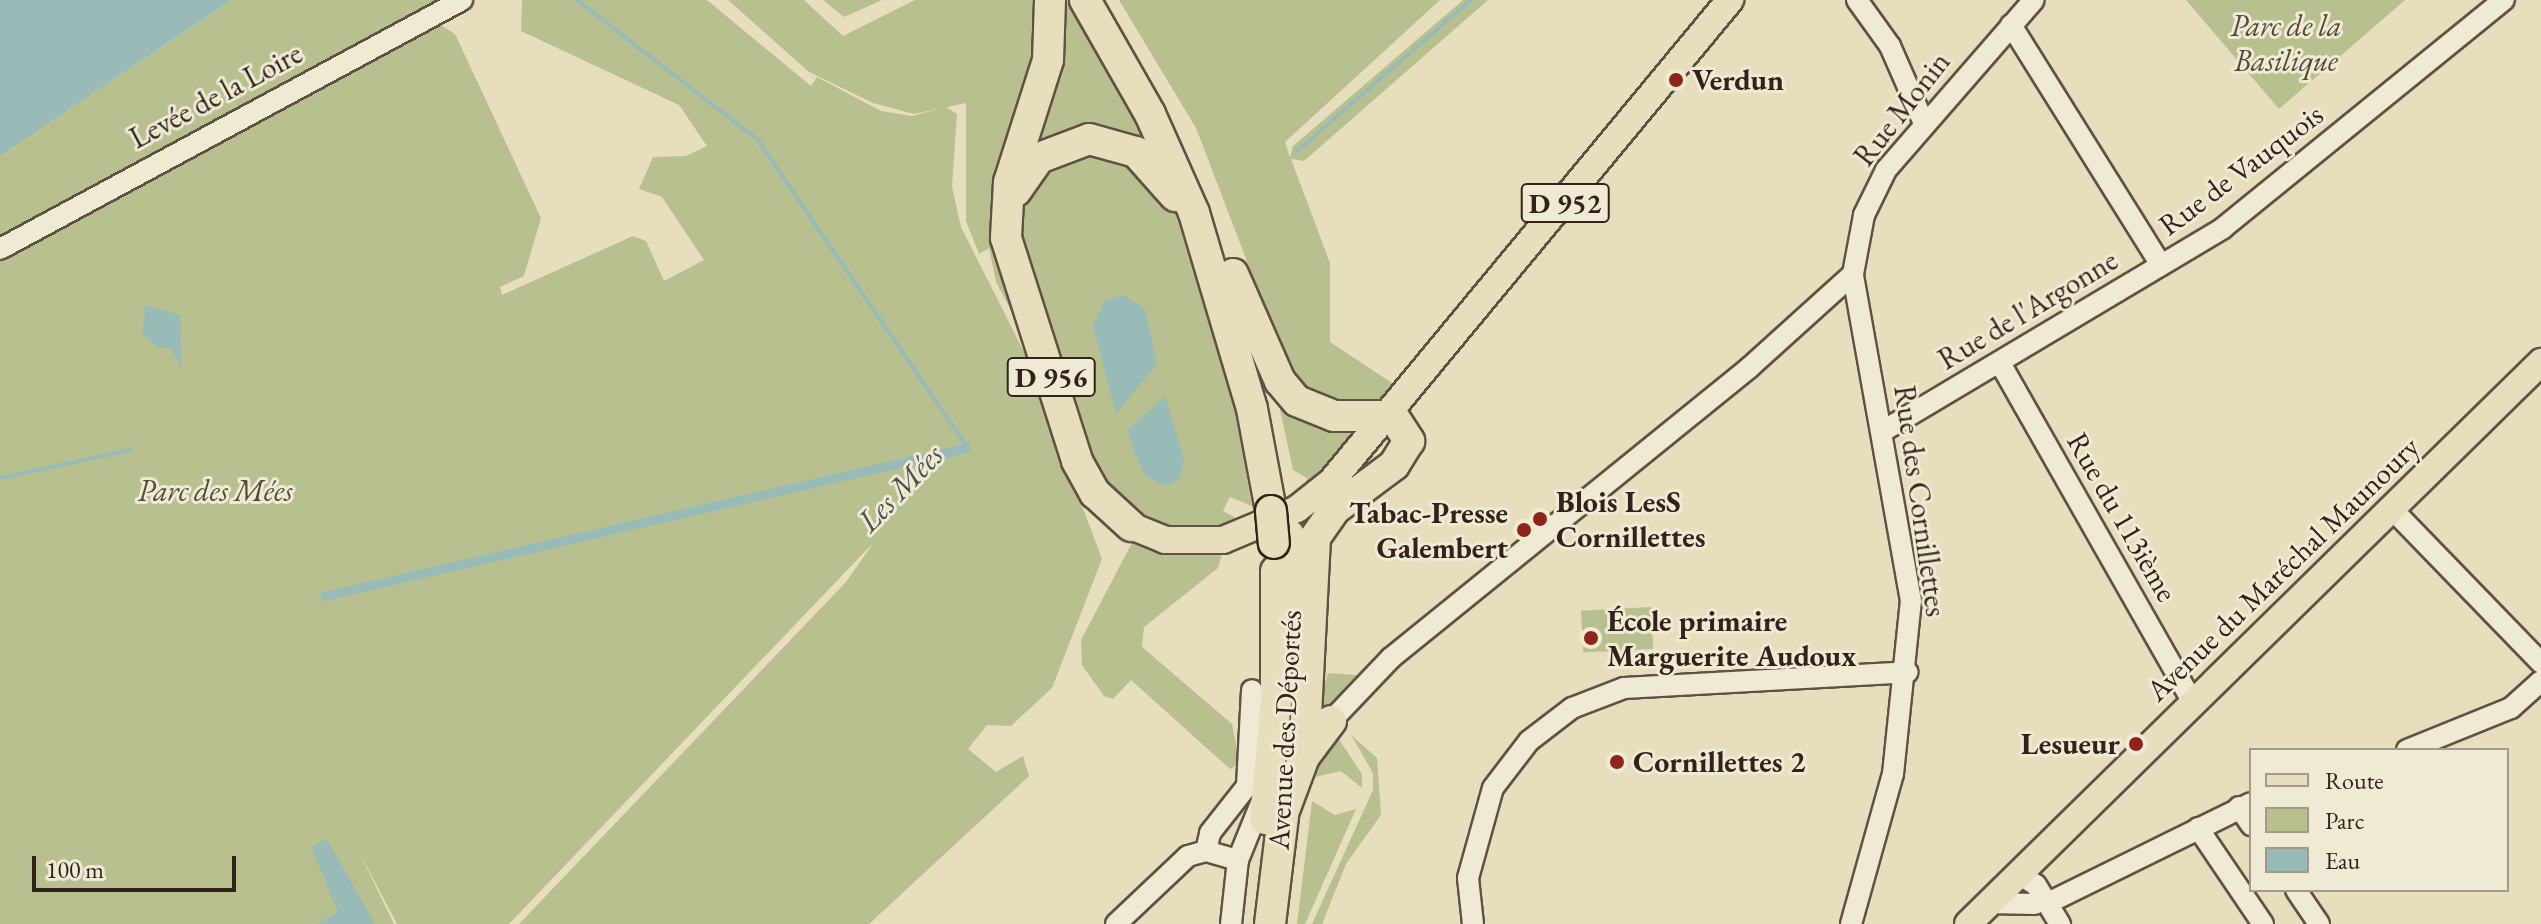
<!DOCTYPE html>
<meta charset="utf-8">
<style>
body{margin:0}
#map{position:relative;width:2541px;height:924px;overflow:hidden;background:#e7debd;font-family:"EB Garamond",serif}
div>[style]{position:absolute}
.green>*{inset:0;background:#b8c08f;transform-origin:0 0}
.water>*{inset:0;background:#98bbb8;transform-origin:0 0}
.stream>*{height:4px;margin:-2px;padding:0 2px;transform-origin:2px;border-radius:2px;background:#98bbb8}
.roads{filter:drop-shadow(2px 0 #605144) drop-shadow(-2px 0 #605144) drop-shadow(0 2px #605144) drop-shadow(0 -2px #605144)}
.minor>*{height:20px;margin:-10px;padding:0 10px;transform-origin:10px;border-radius:10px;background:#efead4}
.major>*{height:26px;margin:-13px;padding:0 13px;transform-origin:13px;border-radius:13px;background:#e7debd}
.highway>*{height:30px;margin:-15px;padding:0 15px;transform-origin:15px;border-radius:15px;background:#e7debd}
.bridges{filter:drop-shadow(2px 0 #33221b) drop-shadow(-2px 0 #33221b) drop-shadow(0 2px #33221b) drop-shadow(0 -2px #33221b)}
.highway-bridge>*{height:30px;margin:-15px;padding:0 15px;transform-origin:15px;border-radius:15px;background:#e7debd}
.dots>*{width:22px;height:22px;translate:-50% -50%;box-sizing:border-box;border:4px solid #efead4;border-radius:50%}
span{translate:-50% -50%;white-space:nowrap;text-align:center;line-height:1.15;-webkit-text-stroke:6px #efead4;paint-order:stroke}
.shield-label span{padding:2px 6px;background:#efead4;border:2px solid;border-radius:6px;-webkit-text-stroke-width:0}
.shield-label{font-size:28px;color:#33221b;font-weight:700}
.park-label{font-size:30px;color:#544a38;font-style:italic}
.poi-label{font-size:30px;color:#33221b;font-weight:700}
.left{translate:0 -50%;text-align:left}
.right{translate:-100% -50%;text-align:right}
.street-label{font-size:30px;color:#33221b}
.water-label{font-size:32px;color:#51504a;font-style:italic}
.legend{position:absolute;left:2249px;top:748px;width:260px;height:144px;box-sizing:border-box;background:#efead4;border:2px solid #a49a8a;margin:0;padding:10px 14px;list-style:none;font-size:24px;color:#33221b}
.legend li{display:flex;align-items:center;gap:16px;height:40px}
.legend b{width:40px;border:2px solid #a49a8a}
.scale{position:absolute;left:32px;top:856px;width:204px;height:36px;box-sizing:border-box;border:4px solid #33221b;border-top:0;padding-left:10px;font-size:24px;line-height:28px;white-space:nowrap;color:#33221b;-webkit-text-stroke:6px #efead4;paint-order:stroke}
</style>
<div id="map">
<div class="green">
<div style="clip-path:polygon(232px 0,472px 0,436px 22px,455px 34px,541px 218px,524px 276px,500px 287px,502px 295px,633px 236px,646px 241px,664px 281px,704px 260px,662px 197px,639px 189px,653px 157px,686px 156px,707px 146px,679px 105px,521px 31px,522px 0,707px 0,811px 86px,817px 77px,881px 111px,912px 116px,946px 107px,957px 114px,952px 187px,961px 227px,1024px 352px,1102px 559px,1052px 688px,1011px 726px,987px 725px,968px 749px,996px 772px,1023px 756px,1029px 776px,869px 924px,519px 924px,846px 582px,874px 542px,509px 924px,397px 924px,358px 850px,394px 924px,0 924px,0 156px)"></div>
<div style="clip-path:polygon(728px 0,804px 0,843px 36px,915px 0,1045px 0,1047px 44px,1000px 187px,1030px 346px,996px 282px,989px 248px,979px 254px,966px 221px,966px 103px,914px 114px,873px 103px,809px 72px)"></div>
<div style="clip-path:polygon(823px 0,882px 0,844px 17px)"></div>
<div style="clip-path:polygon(1058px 0,1071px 0,1159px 156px,1035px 150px)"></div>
<div style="clip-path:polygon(1119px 0,1440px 0,1285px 142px,1290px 157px,1293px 146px,1463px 0,1488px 0,1304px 161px,1291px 159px,1330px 263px,1330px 342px,1398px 387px,1382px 400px,1357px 407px,1322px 402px,1292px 379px,1196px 128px)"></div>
<div style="clip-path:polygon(2186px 0,2405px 0,2279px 109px)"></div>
<div style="clip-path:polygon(1115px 149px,1174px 210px,1195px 267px,1234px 402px,1252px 506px,1230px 497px,1223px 511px,1243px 522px,1199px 533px,1161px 526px,1111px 493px,1089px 460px,1016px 225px,1024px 190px,1054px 156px)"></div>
<div style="clip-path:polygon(1275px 386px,1371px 422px,1303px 490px,1307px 478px,1293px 470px)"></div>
<div style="clip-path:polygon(1135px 537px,1182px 552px,1223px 550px,1218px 568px,1144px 627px,1142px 647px,1232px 724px,1240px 764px,1230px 769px,1131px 680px,1113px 699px,1104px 696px,1082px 665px,1081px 640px)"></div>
<div style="left:1651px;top:607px;width:42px;height:70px;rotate:87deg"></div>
<div style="clip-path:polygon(1328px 673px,1357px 675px,1325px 711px,1321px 696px)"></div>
<div style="clip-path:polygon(1334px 732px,1362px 774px,1362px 788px,1341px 771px,1311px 778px,1320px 743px)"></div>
<div style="clip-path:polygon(1351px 735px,1377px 758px,1381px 815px,1346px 864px,1322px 924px,1312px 924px,1373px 790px,1373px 773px)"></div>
<div style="clip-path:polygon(1312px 801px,1335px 815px,1356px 809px,1305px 924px,1297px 924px)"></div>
</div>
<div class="water">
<div style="clip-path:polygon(0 0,232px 0,0 156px)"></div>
<div style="clip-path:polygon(1123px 295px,1145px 309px,1157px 364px,1116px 414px,1093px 326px,1105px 301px)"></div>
<div style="clip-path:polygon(145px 305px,180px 315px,182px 369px,171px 348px,158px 348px,143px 335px)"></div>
<div style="clip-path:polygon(1165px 396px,1184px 459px,1179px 479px,1166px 486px,1144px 475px,1127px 431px)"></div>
<div style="left:969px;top:443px;width:9px;height:666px;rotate:77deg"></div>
<div style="clip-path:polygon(327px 839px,375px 924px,317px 924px,338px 912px,311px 847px)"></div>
</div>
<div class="stream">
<div style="left:577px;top:0;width:227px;rotate:37.7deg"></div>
<div style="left:757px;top:139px;width:374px;rotate:55.7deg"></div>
<div style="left:1296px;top:152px;width:232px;rotate:-41deg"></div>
<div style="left:0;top:478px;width:134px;rotate:-12.1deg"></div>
</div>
<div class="roads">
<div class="minor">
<div style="left:1857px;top:0;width:57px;rotate:54.3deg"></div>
<div style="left:1890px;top:46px;width:82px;rotate:66.3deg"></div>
<div style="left:2011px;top:25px;width:283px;rotate:58deg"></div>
<div style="left:0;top:249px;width:525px;rotate:-28.32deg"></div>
<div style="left:1853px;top:274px;width:60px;rotate:-79.4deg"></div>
<div style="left:1864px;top:215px;width:50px;rotate:-63.9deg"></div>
<div style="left:1886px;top:170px;width:225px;rotate:-49deg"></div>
<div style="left:2000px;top:363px;width:389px;rotate:60.4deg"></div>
<div style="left:1883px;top:431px;width:396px;rotate:-30.8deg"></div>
<div style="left:2223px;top:228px;width:362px;rotate:-39.1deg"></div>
<div style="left:2391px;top:508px;width:216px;rotate:45.9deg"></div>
<div style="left:1331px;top:721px;width:87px;rotate:-46.4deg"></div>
<div style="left:1391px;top:658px;width:461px;rotate:-39deg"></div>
<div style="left:1749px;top:368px;width:140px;rotate:-42.1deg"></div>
<div style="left:2407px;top:750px;width:112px;rotate:-22deg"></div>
<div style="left:2511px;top:708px;width:40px;rotate:-42deg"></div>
<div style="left:2239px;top:807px;width:22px;rotate:56deg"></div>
<div style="left:2198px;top:828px;width:116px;rotate:55.9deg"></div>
<div style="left:1206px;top:851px;width:18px;rotate:-77deg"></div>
<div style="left:1210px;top:833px;width:60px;rotate:-51.8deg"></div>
<div style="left:1247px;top:786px;width:96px;rotate:-87deg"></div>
<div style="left:2019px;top:874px;width:20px;rotate:33deg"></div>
<div style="left:2036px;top:885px;width:46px;rotate:58.4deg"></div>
<div style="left:2296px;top:890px;width:41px;rotate:55.9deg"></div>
<div style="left:1989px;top:903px;width:46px;rotate:1.2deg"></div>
<div style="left:2048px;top:903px;width:226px;rotate:-26.2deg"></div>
<div style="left:1116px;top:924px;width:99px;rotate:-43.4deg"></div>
<div style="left:1188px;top:856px;width:19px;rotate:-16deg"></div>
<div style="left:1206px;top:851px;width:33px;rotate:16deg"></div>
<div style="left:1231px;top:924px;width:64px;rotate:-83.8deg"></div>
<div style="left:1238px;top:860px;width:61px;rotate:-68deg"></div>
<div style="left:1473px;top:924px;width:46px;rotate:-96.2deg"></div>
<div style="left:1468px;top:878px;width:93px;rotate:-74.5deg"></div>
<div style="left:1493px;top:788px;width:59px;rotate:-52.5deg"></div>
<div style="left:1529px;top:741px;width:54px;rotate:-37.5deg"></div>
<div style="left:1572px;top:708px;width:56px;rotate:-21deg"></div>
<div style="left:1624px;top:688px;width:284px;rotate:-3.2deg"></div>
<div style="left:1851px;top:924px;width:156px;rotate:-74.4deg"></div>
<div style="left:1893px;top:774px;width:174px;rotate:-84.1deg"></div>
<div style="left:1911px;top:601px;width:332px;rotate:-100.1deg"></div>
</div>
<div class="major">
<div style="left:1131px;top:526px;width:37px;rotate:22deg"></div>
<div style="left:1165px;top:540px;width:58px"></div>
<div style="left:1223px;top:540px;width:80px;rotate:-22.7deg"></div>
<div style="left:1297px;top:509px;width:43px;rotate:-38.5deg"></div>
<div style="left:1331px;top:482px;width:626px;rotate:-50.38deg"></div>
<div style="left:1968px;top:924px;width:803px;rotate:-44.44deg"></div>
</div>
<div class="highway">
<div style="left:1050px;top:0;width:60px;rotate:91.9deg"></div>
<div style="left:1048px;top:60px;width:128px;rotate:107.7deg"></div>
<div style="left:1009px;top:182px;width:56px;rotate:93.1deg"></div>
<div style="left:1006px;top:238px;width:234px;rotate:72.3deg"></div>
<div style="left:1077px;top:461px;width:37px;rotate:61deg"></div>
<div style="left:1095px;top:493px;width:49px;rotate:42.5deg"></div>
<div style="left:1085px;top:0;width:131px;rotate:60.3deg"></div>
<div style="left:1150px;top:114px;width:108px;rotate:66deg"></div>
<div style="left:1194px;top:213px;width:204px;rotate:73.5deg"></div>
<div style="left:1252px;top:409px;width:104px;rotate:79.4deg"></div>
<div style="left:1016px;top:191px;width:40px;rotate:-55.1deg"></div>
<div style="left:1039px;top:158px;width:53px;rotate:-20.8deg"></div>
<div style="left:1089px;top:139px;width:49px;rotate:15.5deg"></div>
<div style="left:1136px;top:152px;width:59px;rotate:48.4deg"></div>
<div style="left:1233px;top:274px;width:117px;rotate:66.3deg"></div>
<div style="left:1280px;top:381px;width:26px;rotate:50deg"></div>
<div style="left:1297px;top:401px;width:40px;rotate:22deg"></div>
<div style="left:1334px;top:416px;width:59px"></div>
<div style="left:1393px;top:416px;width:30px;rotate:57deg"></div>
<div style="left:1409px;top:441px;width:28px;rotate:122deg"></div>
<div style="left:1394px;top:465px;width:74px;rotate:143.3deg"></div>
<div style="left:1335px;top:509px;width:35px;rotate:125deg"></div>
<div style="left:1315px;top:538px;width:219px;rotate:92.9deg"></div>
<div style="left:1304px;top:757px;width:54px;rotate:110.4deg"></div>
<div style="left:1289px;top:535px;width:60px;rotate:87.1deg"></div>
<div style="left:1304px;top:757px;width:45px;rotate:-53.1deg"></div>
<div style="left:1265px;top:819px;width:120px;rotate:-84.7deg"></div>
<div style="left:1276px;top:700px;width:129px;rotate:-90deg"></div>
<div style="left:1270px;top:924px;width:134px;rotate:-83.1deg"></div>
</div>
</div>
<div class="bridges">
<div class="highway-bridge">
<div style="left:1271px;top:511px;width:32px;rotate:85deg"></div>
</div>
</div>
<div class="dots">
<div style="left:1676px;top:80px;background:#8f2418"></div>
<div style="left:1540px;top:519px;background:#8f2418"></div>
<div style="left:1524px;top:530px;background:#8f2418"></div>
<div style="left:1591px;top:638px;background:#8f2418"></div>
<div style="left:2136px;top:744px;background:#8f2418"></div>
<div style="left:1617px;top:762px;background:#8f2418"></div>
</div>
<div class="shield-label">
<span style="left:1565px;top:203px">D 952</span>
<span style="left:1051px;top:377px">D 956</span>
</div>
<div class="park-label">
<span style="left:2286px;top:43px">Parc de la<br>Basilique</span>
<span style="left:215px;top:491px">Parc des Mées</span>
</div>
<div class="poi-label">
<span class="left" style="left:1692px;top:80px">Verdun</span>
<span class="left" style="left:1556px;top:519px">Blois LesS<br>Cornillettes</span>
<span class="right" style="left:1508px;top:530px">Tabac-Presse<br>Galembert</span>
<span class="left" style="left:1607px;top:638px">École primaire<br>Marguerite Audoux</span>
<span class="right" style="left:2120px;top:744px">Lesueur</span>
<span class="left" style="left:1633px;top:762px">Cornillettes 2</span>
</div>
<div class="street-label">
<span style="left:216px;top:96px;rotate:-28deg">Levée de la Loire</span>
<span style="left:1902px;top:109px;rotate:-52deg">Rue Monin</span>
<span style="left:2241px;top:170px;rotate:-37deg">Rue de Vauquois</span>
<span style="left:2028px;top:310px;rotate:-31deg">Rue de l'Argonne</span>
<span style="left:1920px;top:501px;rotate:82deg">Rue des Cornillettes</span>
<span style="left:2122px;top:517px;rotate:60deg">Rue du 113ième</span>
<span style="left:2283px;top:569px;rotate:-44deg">Avenue du Maréchal Maunoury</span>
<span style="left:1285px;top:730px;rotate:-87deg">Avenue des Déportés</span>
</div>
<div class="water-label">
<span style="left:900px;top:488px;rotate:-46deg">Les Mées</span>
</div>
<ul class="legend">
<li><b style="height:10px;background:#e7debd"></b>Route</li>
<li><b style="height:22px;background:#b8c08f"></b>Parc</li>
<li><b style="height:22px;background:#98bbb8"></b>Eau</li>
</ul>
<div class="scale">100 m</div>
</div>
